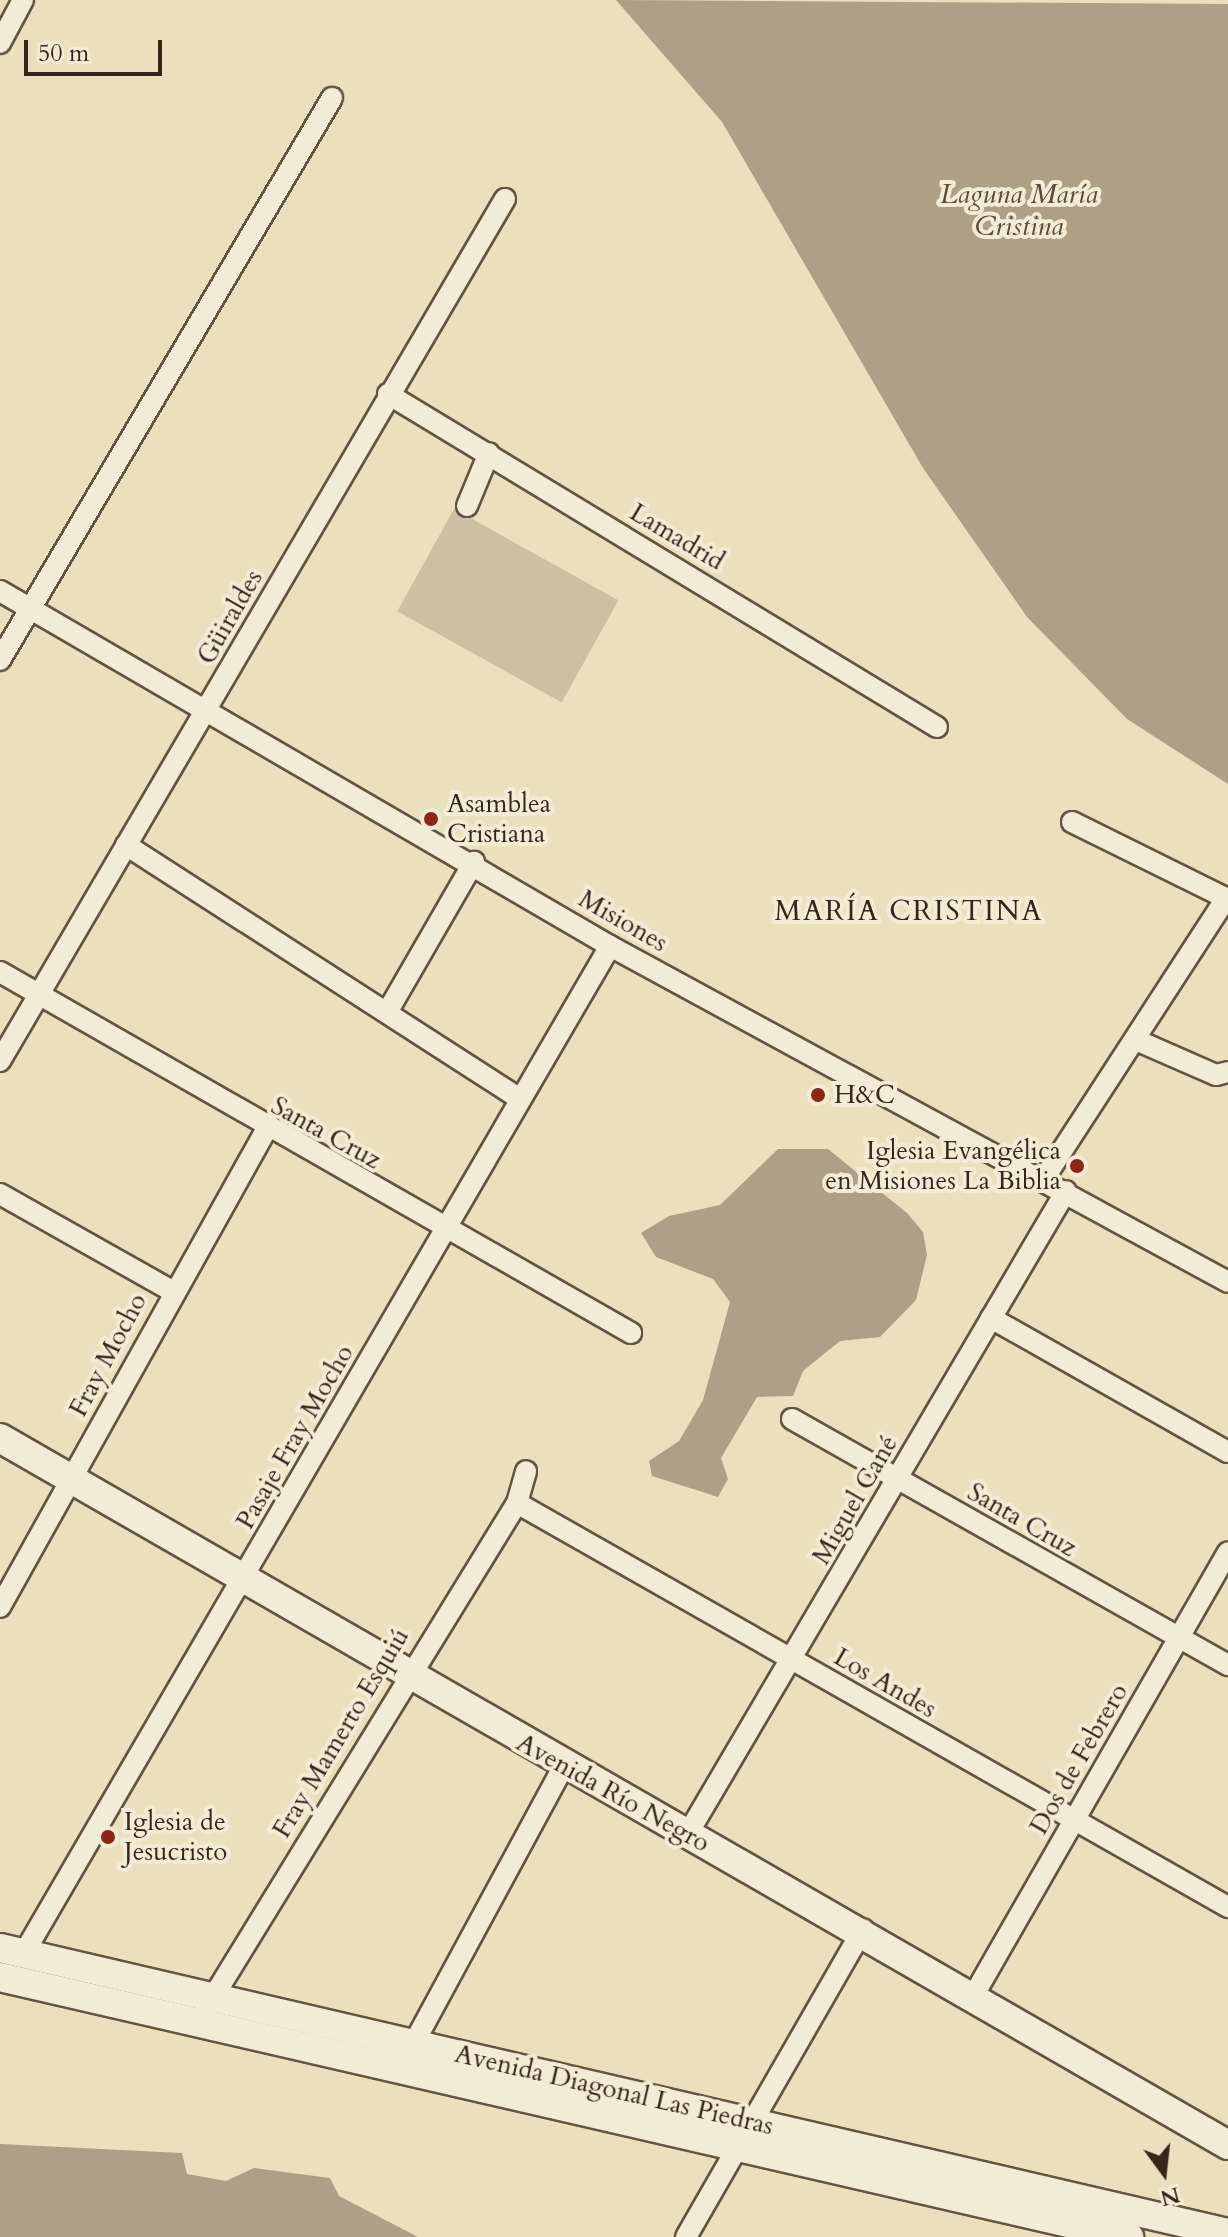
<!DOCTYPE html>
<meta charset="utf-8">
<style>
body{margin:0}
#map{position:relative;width:1228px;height:2237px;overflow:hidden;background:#ebe0be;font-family:Cardo,serif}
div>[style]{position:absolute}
.green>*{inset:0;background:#ccc0a2;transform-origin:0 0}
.water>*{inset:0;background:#ada086}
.roads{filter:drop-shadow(2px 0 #635442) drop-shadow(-2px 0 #635442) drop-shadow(0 2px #635442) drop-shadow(0 -2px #635442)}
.street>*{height:20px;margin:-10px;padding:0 10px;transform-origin:10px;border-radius:10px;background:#f2ebd5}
.secondary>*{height:28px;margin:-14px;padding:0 14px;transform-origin:14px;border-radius:14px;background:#f2ebd5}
.dots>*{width:22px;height:22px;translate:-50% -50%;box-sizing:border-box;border:4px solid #f2ebd5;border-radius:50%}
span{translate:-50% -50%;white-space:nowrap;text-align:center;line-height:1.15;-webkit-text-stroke:8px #f2ebd5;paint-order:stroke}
.street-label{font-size:26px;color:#362519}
.poi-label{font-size:26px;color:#362519}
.left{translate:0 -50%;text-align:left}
.right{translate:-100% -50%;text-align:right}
.water-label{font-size:28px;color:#5a4a3a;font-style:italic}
.neighbourhood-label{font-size:28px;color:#362519;letter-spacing:2px}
.north{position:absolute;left:1124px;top:2133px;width:80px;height:80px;-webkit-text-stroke:6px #f2ebd5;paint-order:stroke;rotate:165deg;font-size:22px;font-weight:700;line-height:32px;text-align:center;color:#362519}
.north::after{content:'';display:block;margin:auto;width:28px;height:36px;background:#362519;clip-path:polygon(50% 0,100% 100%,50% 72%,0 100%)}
.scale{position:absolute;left:24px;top:40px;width:138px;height:36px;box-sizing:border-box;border:4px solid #362519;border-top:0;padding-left:10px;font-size:24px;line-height:28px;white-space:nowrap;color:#362519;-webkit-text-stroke:6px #f2ebd5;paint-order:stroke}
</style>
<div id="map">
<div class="green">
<div style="left:454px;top:509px;width:188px;height:117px;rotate:29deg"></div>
</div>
<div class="water">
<div style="clip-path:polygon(616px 0,1228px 4px,1228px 784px,1127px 719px,1027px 617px,923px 468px,722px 122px)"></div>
<div style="clip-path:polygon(778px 1149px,828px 1149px,907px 1213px,923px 1232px,927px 1255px,916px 1300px,880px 1337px,840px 1341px,803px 1371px,793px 1396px,757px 1397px,721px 1458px,728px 1479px,718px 1497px,652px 1476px,649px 1461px,679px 1441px,703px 1400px,730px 1302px,713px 1279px,656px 1257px,641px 1233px,669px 1216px,720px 1205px)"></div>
<div style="clip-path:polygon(0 2144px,182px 2153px,187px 2174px,226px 2181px,254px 2168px,330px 2178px,339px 2196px,418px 2237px,0 2237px)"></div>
</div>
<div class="roads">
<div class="street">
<div style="left:0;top:43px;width:49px;rotate:-61.9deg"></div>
<div style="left:388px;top:394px;width:642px;rotate:31.24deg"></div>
<div style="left:467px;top:506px;width:57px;rotate:-67.5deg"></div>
<div style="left:0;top:591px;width:706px;rotate:30.2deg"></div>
<div style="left:610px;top:946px;width:703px;rotate:28.53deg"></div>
<div style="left:0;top:660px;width:653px;rotate:-59.43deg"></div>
<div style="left:1072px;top:822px;width:174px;rotate:26.3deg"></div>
<div style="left:126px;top:845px;width:469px;rotate:32.8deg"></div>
<div style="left:0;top:972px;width:727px;rotate:29.77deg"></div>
<div style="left:389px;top:1009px;width:170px;rotate:-60deg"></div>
<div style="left:1136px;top:1040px;width:87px;rotate:23.6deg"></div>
<div style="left:1216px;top:1075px;width:12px;rotate:-14deg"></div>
<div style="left:0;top:1061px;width:999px;rotate:-59.64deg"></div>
<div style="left:1045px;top:1177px;width:333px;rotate:-57deg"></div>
<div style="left:0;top:1194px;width:197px;rotate:29.4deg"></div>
<div style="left:991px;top:1318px;width:272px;rotate:29.5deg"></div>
<div style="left:792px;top:1419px;width:501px;rotate:29.43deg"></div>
<div style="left:517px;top:1503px;width:818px;rotate:29.61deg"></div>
<div style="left:0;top:1607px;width:546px;rotate:-60.85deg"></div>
<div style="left:687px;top:1835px;width:747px;rotate:-59.52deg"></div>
<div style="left:24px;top:1953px;width:1165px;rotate:-59.8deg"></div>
<div style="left:975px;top:1993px;width:508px;rotate:-60.16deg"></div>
<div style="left:207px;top:2007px;width:592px;rotate:-58.41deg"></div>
<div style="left:517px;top:1503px;width:33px;rotate:-74deg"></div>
<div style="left:408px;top:2054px;width:328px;rotate:-61.6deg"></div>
<div style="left:686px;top:2237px;width:355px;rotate:-60.1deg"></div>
</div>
<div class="secondary">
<div style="left:0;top:1438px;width:1417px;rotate:29.93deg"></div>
<div style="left:0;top:1948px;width:1261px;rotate:13.07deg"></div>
<div style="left:0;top:1977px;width:1159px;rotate:12.97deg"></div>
</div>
</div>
<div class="dots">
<div style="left:431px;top:819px;background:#8f2418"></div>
<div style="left:818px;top:1095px;background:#8f2418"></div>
<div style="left:1077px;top:1166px;background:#8f2418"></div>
<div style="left:108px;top:1837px;background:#8f2418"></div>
</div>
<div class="street-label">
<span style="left:677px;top:537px;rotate:31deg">Lamadrid</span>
<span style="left:230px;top:617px;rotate:-60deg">Güiraldes</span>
<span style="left:623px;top:921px;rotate:30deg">Misiones</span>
<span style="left:326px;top:1133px;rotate:29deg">Santa Cruz</span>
<span style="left:108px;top:1355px;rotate:-62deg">Fray Mocho</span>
<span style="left:295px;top:1437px;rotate:-60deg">Pasaje Fray Mocho</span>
<span style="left:855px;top:1500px;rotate:-60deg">Miguel Cané</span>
<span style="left:1022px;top:1520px;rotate:30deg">Santa Cruz</span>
<span style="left:885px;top:1683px;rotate:30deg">Los Andes</span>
<span style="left:341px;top:1733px;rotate:-59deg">Fray Mamerto Esquiú</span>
<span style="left:1079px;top:1759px;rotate:-60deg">Dos de Febrero</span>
<span style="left:613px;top:1793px;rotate:29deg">Avenida Río Negro</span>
<span style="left:614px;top:2090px;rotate:13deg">Avenida Diagonal Las Piedras</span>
</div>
<div class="poi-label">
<span class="left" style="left:447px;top:819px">Asamblea<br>Cristiana</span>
<span class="left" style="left:834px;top:1095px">H&amp;C</span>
<span class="right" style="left:1061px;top:1166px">Iglesia Evangélica<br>en Misiones La Biblia</span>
<span class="left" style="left:124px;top:1837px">Iglesia de<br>Jesucristo</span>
</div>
<div class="water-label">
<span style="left:1019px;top:210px">Laguna María<br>Cristina</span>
</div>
<div class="neighbourhood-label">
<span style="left:909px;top:911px">MARÍA CRISTINA</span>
</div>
<div class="north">N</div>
<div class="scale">50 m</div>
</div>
